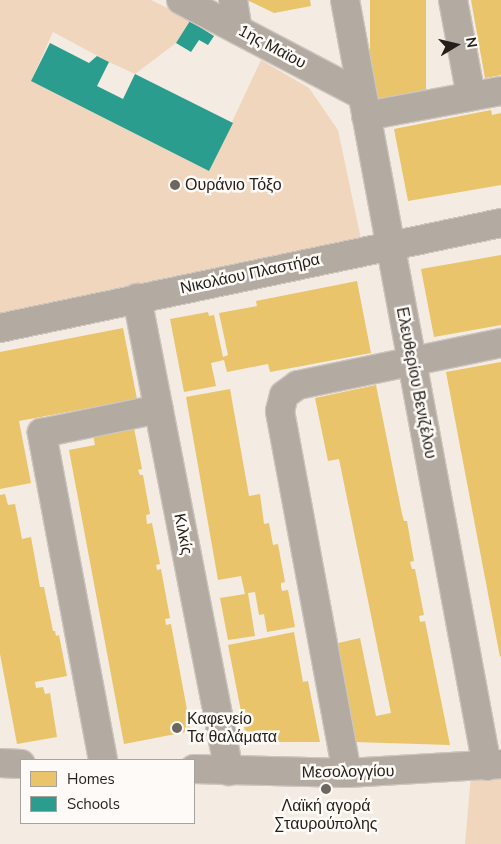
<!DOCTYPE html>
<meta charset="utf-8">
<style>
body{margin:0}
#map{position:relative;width:501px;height:844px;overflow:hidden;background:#f4ebe2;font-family:"Nunito Sans",sans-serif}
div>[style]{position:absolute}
.green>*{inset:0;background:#f0d6bc}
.homes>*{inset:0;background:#e9c46a;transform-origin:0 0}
.schools>*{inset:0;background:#2a9d8f}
.roads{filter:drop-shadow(1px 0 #cdc6bf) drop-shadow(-1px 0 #cdc6bf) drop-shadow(0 1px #cdc6bf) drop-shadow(0 -1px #cdc6bf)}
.street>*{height:28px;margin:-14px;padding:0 14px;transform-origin:14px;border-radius:14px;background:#b3aaa1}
.dots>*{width:14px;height:14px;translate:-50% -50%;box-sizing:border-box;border:2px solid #fdfaf7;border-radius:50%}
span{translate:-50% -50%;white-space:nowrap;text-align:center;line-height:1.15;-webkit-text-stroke:5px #fdfaf7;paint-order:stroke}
.street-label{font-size:16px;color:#241f19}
.poi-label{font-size:16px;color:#241f19}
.left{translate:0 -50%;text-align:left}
.legend{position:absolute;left:20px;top:759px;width:175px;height:65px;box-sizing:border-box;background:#fdfaf7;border:1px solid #a6a29e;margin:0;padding:6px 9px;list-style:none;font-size:15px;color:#241f19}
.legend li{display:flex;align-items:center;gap:10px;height:25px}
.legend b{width:25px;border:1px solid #a6a29e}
.north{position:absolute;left:431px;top:20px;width:50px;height:50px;-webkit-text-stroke:4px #fdfaf7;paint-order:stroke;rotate:81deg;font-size:14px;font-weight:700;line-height:20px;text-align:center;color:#241f19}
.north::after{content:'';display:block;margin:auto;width:18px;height:22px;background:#241f19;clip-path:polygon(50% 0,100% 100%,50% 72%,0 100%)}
</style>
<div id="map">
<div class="green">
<div style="clip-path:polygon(0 0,151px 0,194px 21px,176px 43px,135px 74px,109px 62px,53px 32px,31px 81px,209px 171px,261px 60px,309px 88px,338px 130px,361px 239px,0 315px)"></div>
<div style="clip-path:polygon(501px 771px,501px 844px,465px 844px,471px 775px)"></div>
</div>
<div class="homes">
<div style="clip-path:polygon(247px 0,310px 0,311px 6px,274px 13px)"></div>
<div style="left:370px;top:0;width:56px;height:100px"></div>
<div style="clip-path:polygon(471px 0,501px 0,501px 75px,485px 78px)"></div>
<div style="clip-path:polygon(491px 110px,492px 115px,501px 113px,501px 185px,408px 201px,394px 129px)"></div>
<div style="clip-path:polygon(501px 255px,501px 325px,434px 337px,421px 269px)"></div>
<div style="clip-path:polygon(357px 281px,371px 353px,270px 372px,268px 364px,227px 372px,224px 360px,211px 363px,216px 386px,184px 392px,170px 319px,208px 312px,209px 316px,214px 315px,223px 357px,228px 355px,219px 313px,257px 306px,256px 301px)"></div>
<div style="clip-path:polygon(123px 328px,137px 399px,19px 421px,31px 483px,0 489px,0 352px)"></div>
<div style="clip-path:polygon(501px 362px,501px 656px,500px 657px,446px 372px)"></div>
<div style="clip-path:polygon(376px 385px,402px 514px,404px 521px,407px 521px,414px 561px,410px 562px,412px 569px,415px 569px,424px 615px,419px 616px,420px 622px,425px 621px,450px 745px,355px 742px,334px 644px,360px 638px,376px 716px,391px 713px,339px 459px,328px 461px,315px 398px)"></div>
<div style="clip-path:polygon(230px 389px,249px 496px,260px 494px,264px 524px,269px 523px,273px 545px,278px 544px,285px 582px,281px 583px,281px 587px,282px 591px,288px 590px,295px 627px,267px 632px,264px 614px,259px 615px,255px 592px,248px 593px,255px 636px,228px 640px,220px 598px,245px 594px,241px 576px,218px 580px,186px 397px)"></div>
<div style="clip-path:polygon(133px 423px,142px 469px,138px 470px,140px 475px,143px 475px,150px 514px,146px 515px,147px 524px,152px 523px,160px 564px,156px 565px,157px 570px,161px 569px,170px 618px,165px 619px,166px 625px,171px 624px,191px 731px,124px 744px,69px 450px,95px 445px,92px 430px)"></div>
<div style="clip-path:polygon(5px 494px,8px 505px,15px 504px,22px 539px,31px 537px,40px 587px,44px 587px,53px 631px,55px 631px,56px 636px,59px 635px,67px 676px,35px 682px,36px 688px,43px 687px,45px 694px,50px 693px,57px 737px,17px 744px,0 654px,0 495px)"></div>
<div style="clip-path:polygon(294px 632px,303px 682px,308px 681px,320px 742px,247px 742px,228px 645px)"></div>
</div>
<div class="schools">
<div style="clip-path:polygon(190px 21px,214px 36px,208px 45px,199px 40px,191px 52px,176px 43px)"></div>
<div style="clip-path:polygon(50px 43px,89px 63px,97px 56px,109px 62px,97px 86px,123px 99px,135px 74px,233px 123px,209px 171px,31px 81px)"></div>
</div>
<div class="roads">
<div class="street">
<div style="left:181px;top:0;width:204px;rotate:27.7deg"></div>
<div style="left:233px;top:0;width:30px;rotate:81deg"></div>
<div style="left:345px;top:0;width:779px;rotate:79.5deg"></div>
<div style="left:453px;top:0;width:98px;rotate:79.4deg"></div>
<div style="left:366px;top:116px;width:137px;rotate:-10.5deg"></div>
<div style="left:137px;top:298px;width:482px;rotate:79deg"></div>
<div style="left:0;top:328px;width:512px;rotate:-11.84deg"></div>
<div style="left:103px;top:760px;width:333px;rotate:-100.6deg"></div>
<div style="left:42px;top:433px;width:119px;rotate:-11.6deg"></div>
<div style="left:0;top:763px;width:21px;rotate:3deg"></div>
<div style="left:194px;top:769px;width:153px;rotate:1.5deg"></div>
<div style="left:347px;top:773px;width:154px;rotate:-3.3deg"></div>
<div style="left:347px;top:773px;width:368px;rotate:-100.5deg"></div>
<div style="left:280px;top:411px;width:16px;rotate:-76deg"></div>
<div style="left:284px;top:395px;width:17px;rotate:-36deg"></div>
<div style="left:298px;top:385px;width:207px;rotate:-11.7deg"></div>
</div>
</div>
<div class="dots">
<div style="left:175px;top:185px;background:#6d665f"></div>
<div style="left:177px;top:728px;background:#6d665f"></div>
<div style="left:326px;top:789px;background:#6d665f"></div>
</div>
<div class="street-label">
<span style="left:272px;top:47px;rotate:28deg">1ης Μαϊου</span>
<span style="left:250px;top:274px;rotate:-12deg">Νικολάου Πλαστήρα</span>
<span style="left:416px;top:383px;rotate:79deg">Ελευθερίου Βενιζέλου</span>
<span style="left:183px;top:534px;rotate:79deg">Κιλκίς</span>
<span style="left:348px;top:772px;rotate:-1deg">Μεσολογγίου</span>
</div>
<div class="poi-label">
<span class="left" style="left:185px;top:185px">Ουράνιο Τόξο</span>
<span class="left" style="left:187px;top:728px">Καφενείο<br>Τα θαλάματα</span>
<span style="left:326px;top:815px">Λαϊκή αγορά<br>Σταυρούπολης</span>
</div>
<ul class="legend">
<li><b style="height:14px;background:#e9c46a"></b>Homes</li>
<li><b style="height:14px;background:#2a9d8f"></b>Schools</li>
</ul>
<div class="north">N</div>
</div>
